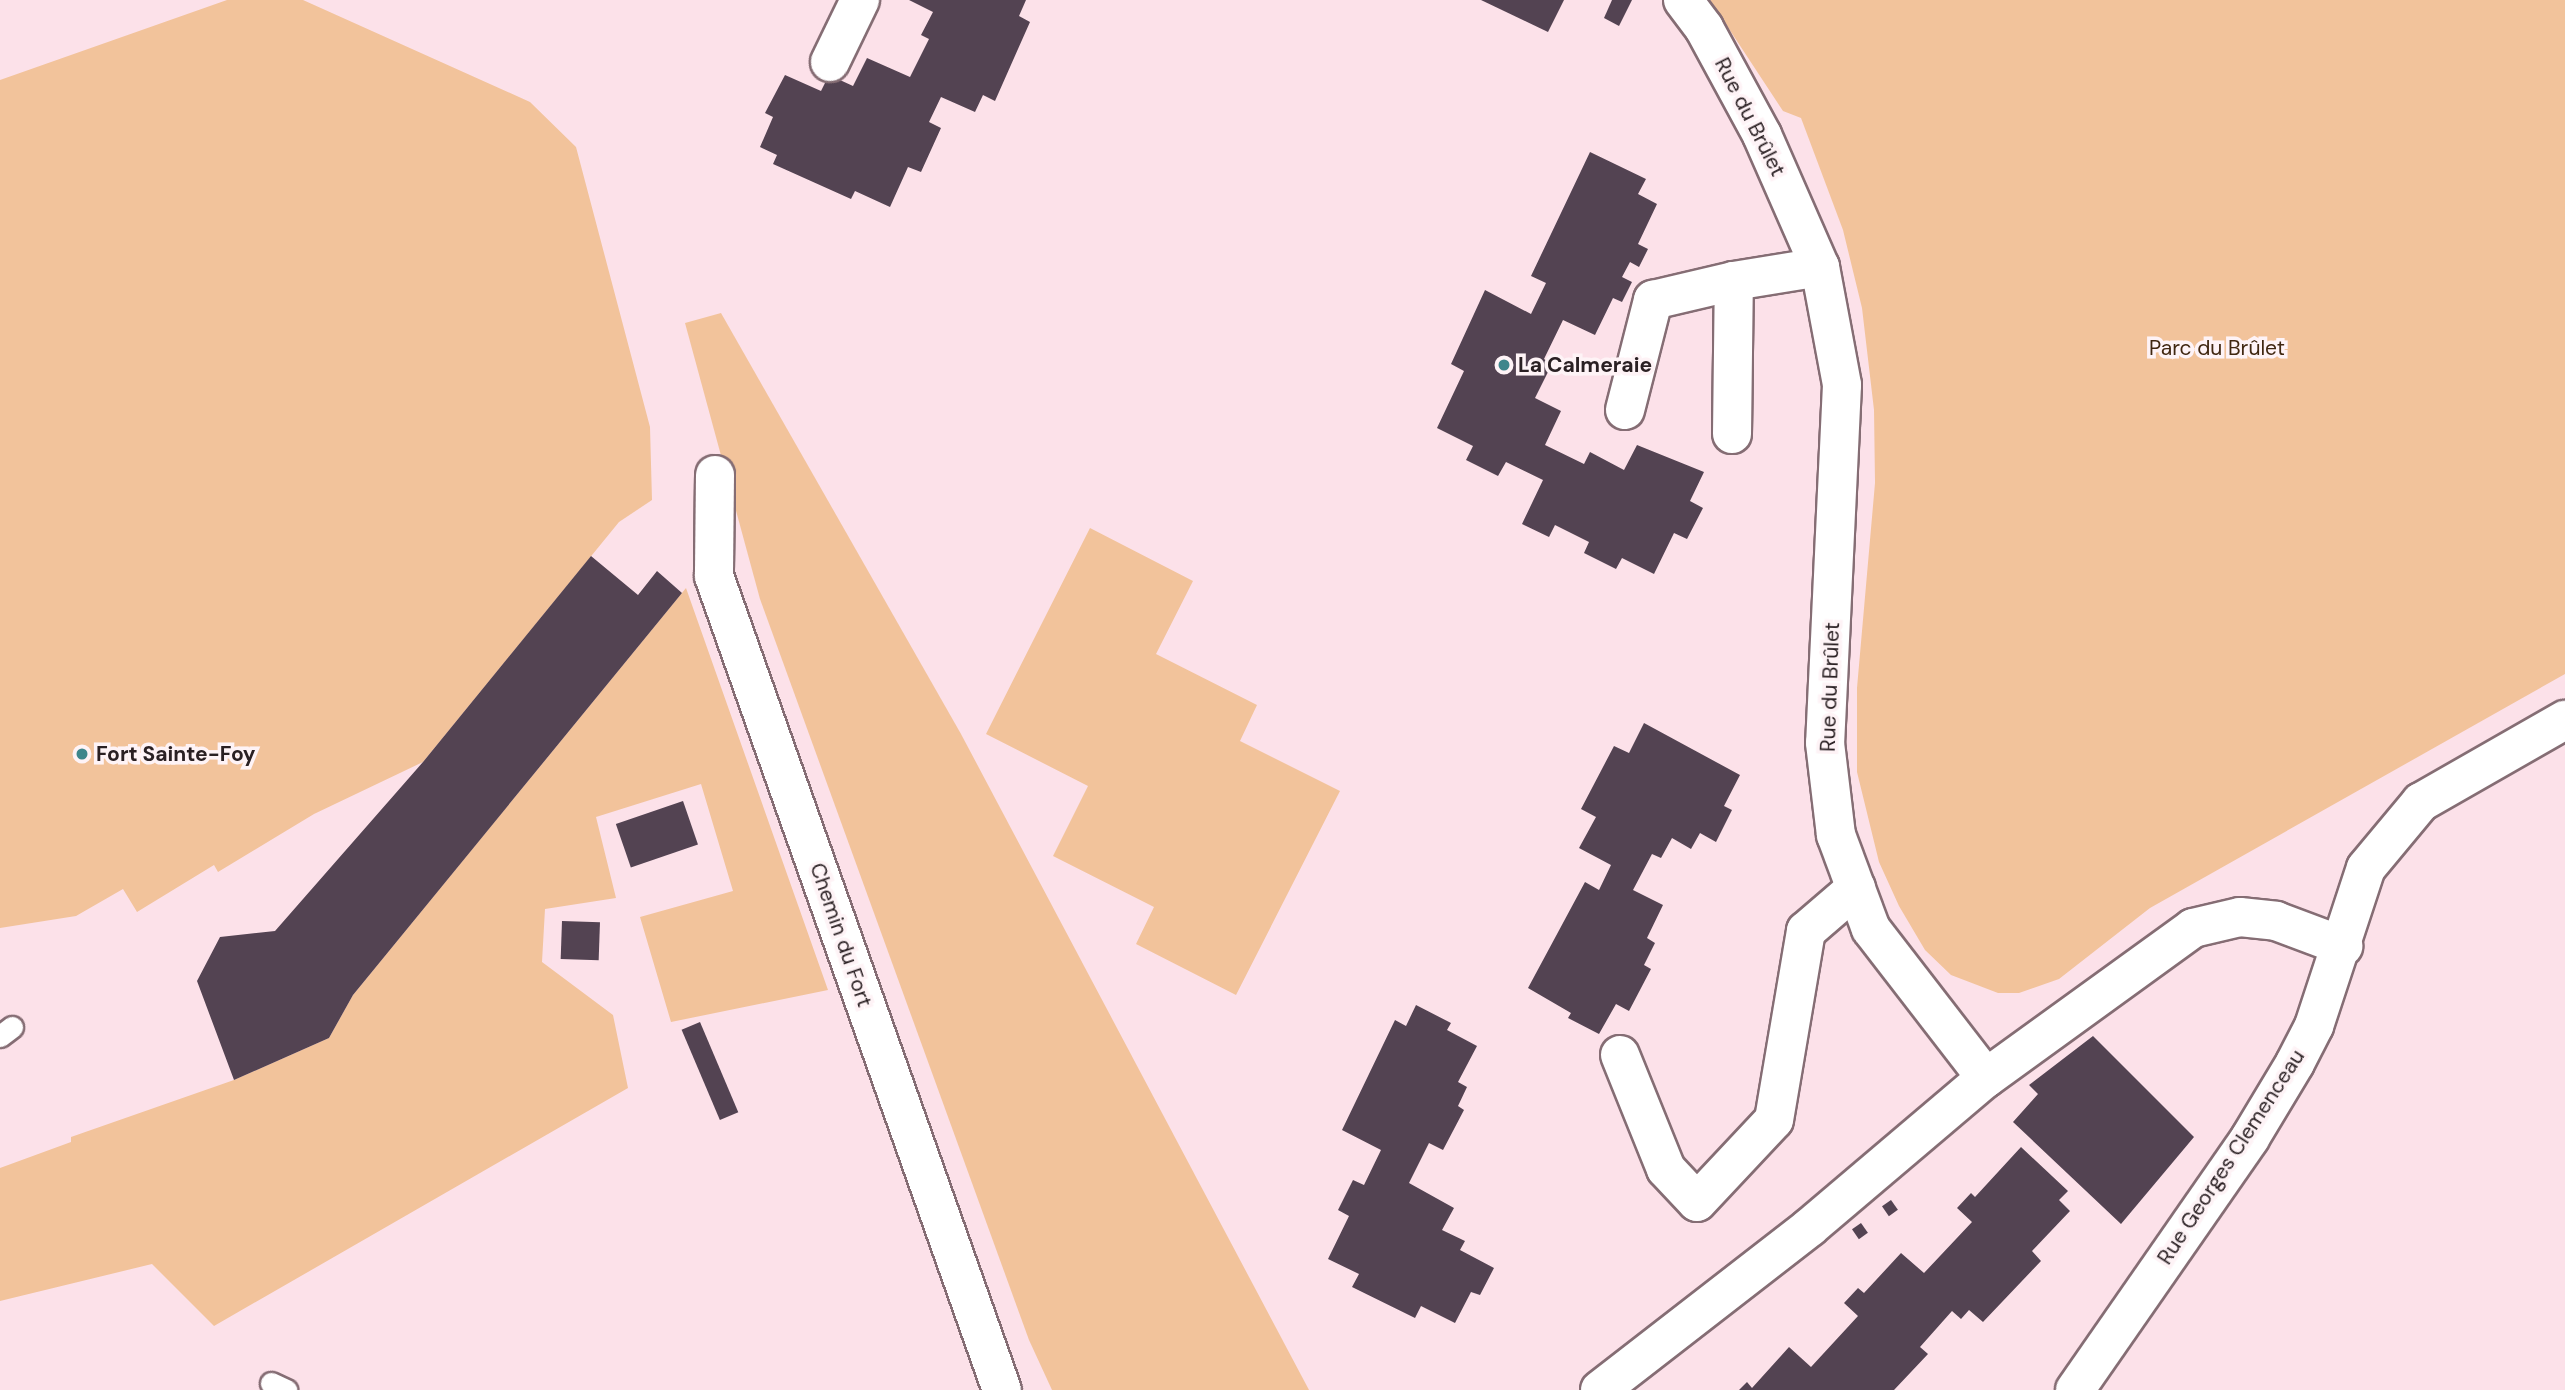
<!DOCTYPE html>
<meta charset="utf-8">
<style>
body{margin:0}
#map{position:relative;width:2565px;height:1390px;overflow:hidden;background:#fce1e9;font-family:"DM Sans",sans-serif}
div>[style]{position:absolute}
.green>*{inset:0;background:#f2c39b}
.building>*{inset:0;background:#534352;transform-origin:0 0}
.roads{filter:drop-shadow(2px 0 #856d74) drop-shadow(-2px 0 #856d74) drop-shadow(0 2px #856d74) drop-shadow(0 -2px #856d74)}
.service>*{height:21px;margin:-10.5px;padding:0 10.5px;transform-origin:10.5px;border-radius:10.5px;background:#fff}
.minor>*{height:38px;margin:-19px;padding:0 19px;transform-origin:19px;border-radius:19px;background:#fff}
.dots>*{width:19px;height:19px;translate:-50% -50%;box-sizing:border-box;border:4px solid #fef3f6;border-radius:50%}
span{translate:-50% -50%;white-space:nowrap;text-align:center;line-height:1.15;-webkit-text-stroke:7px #fef3f6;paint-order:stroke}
.street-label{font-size:21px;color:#2a2023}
.park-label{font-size:21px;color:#402711}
.poi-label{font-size:21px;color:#2a2023;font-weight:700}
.left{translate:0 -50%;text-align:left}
</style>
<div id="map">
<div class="green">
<div style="clip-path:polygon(227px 0,303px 0,530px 102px,576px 147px,650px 427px,652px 500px,619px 522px,423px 762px,314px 814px,218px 872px,214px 865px,137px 912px,123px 889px,76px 916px,0 928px,0 80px)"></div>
<div style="clip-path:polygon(1710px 0,2565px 0,2565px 674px,2150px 908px,2059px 979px,2019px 993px,1998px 993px,1951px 975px,1925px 950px,1899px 906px,1879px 862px,1857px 772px,1857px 688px,1875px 483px,1874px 410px,1862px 308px,1843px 230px,1801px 118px,1783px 111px)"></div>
<div style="clip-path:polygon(721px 313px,961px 734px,1309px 1390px,1052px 1390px,1029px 1340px,760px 599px,685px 323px)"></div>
<div style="clip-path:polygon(1090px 528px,1193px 581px,1156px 654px,1257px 705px,1240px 741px,1340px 791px,1236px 995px,1136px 944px,1154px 907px,1053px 856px,1088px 786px,986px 734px)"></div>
<div style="clip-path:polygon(686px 588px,828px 990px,671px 1022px,640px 917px,733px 891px,701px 784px,596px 817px,616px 898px,545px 909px,542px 962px,613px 1015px,628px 1088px,214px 1326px,152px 1264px,0 1301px,0 1168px,71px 1142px,71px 1137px,234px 1080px,329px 1038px,353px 995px)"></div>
</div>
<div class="building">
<div style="clip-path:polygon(909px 0,1026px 0,1019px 16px,1030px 22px,995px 101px,983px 95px,975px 112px,941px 97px,929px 122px,941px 128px,921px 172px,908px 167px,890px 207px,855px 191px,851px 199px,773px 164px,777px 155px,760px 147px,773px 117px,765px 113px,785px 75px,821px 91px,829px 75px,853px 86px,867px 58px,910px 77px,929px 39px,921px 35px,933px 12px)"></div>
<div style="clip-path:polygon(1481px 0,1564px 0,1548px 32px)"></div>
<div style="clip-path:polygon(1612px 0,1632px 0,1619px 26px,1604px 18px)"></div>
<div style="clip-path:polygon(1590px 152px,1646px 179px,1638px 194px,1657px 204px,1638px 244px,1648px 249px,1639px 267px,1630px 262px,1622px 277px,1632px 282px,1622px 302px,1613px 298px,1595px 335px,1563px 320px,1544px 359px,1552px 364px,1535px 398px,1561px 411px,1545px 445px,1584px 464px,1590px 452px,1624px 470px,1637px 445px,1704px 472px,1690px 501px,1703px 508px,1687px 539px,1674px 533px,1654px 574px,1622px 558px,1616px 569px,1584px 553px,1589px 542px,1555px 525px,1549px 537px,1522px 524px,1543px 480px,1506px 462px,1498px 476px,1466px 460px,1473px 446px,1437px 428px,1464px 371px,1451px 364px,1485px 290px,1531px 314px,1546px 283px,1531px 276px)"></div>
<div style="clip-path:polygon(591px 556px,638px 595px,657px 571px,682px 593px,353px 995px,329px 1038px,234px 1080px,197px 981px,220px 937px,275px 931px,423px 762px)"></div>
<div style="clip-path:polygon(1644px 723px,1740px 775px,1724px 806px,1732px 810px,1716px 842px,1700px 833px,1691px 849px,1672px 838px,1661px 858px,1652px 854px,1633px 890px,1663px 905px,1647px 938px,1655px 943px,1644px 965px,1651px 969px,1629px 1011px,1616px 1004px,1599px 1034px,1568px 1018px,1571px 1013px,1528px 988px,1585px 882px,1599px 890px,1611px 865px,1579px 848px,1596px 817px,1581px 809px,1614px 746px,1629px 753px)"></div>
<div style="left:683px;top:801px;width:46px;height:71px;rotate:71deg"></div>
<div style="left:562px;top:921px;width:38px;height:38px;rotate:2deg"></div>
<div style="clip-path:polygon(1416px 1005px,1451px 1023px,1447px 1030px,1477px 1046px,1458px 1082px,1467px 1087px,1458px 1106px,1464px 1110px,1443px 1150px,1429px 1143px,1409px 1183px,1454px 1208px,1442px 1230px,1465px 1241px,1460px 1250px,1494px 1268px,1480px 1295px,1471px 1292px,1455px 1323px,1421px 1306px,1415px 1318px,1352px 1287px,1359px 1274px,1328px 1259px,1349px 1216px,1338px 1210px,1353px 1180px,1364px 1185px,1381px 1150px,1342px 1130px,1395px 1020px,1406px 1026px)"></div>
<div style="left:700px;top:1022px;width:98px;height:20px;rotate:67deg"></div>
<div style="clip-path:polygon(2093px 1036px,2194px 1137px,2121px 1224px,2013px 1122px,2038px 1094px,2029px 1085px)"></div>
<div style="clip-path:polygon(2021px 1147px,2068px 1191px,2059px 1200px,2070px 1211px,2032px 1251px,2041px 1261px,1983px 1322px,1969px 1310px,1961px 1319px,1952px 1311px,1920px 1347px,1928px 1354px,1894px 1390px,1739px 1390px,1747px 1382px,1752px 1388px,1789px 1347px,1811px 1367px,1858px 1316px,1844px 1303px,1858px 1288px,1864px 1293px,1901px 1253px,1924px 1273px,1972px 1222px,1957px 1208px,1971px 1193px,1975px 1197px)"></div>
<div style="left:1891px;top:1200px;width:12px;height:11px;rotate:55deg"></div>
<div style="left:1861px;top:1223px;width:12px;height:11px;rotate:55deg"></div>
</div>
<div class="roads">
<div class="service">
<div style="left:0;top:1036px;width:15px;rotate:-37deg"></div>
<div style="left:271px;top:1383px;width:17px;rotate:25deg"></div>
</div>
<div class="minor">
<div style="left:1683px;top:0;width:35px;rotate:53deg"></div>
<div style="left:1704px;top:28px;width:122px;rotate:61.5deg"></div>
<div style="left:1762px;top:135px;width:144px;rotate:66.3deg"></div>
<div style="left:1820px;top:267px;width:120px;rotate:79.4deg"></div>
<div style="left:1842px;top:385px;width:358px;rotate:92.7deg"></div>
<div style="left:1825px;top:743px;width:93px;rotate:83.2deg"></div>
<div style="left:1836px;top:835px;width:100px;rotate:69.6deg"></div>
<div style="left:1871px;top:929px;width:188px;rotate:52.3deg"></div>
<div style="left:830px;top:62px;width:69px;rotate:-64.2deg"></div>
<div style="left:1625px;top:410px;width:114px;rotate:-75.7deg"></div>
<div style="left:1653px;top:300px;width:83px;rotate:-13.2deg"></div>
<div style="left:1732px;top:434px;width:153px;rotate:-89.3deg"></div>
<div style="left:1734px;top:281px;width:87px;rotate:-9.2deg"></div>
<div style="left:715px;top:475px;width:101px;rotate:90.6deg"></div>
<div style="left:714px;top:576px;width:863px;rotate:70.52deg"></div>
<div style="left:1620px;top:1055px;width:123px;rotate:68deg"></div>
<div style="left:1666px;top:1169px;width:45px;rotate:46.8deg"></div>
<div style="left:1697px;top:1202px;width:112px;rotate:-46.8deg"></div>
<div style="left:1774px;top:1120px;width:192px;rotate:-80.4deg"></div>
<div style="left:1806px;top:931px;width:66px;rotate:-40.7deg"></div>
<div style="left:1600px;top:1390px;width:266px;rotate:-37.8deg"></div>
<div style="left:1810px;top:1227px;width:231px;rotate:-40.3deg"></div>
<div style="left:1986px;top:1078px;width:256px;rotate:-35.9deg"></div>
<div style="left:2193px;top:928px;width:48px;rotate:-13.2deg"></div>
<div style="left:2240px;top:917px;width:36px;rotate:6deg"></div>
<div style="left:2276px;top:921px;width:72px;rotate:20.5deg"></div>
<div style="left:2075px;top:1390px;width:307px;rotate:-55.2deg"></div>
<div style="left:2250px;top:1138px;width:87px;rotate:-59deg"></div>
<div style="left:2295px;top:1063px;width:42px;rotate:-62.8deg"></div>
<div style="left:2314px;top:1026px;width:166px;rotate:-71.8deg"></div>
<div style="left:2366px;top:868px;width:86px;rotate:-50.2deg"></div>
<div style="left:2421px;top:802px;width:166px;rotate:-29.7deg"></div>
</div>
</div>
<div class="dots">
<div style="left:1504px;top:365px;background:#3e868c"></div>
<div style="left:82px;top:754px;background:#3e868c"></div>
</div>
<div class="street-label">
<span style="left:1750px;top:117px;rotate:63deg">Rue du Brûlet</span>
<span style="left:1830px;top:687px;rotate:-88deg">Rue du Brûlet</span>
<span style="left:841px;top:935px;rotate:71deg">Chemin du Fort</span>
<span style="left:2231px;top:1157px;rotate:-57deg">Rue Georges Clemenceau</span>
</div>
<div class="park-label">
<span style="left:2217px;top:348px">Parc du Brûlet</span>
</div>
<div class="poi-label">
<span class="left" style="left:1518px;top:365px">La Calmeraie</span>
<span class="left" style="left:96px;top:754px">Fort Sainte-Foy</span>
</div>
</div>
